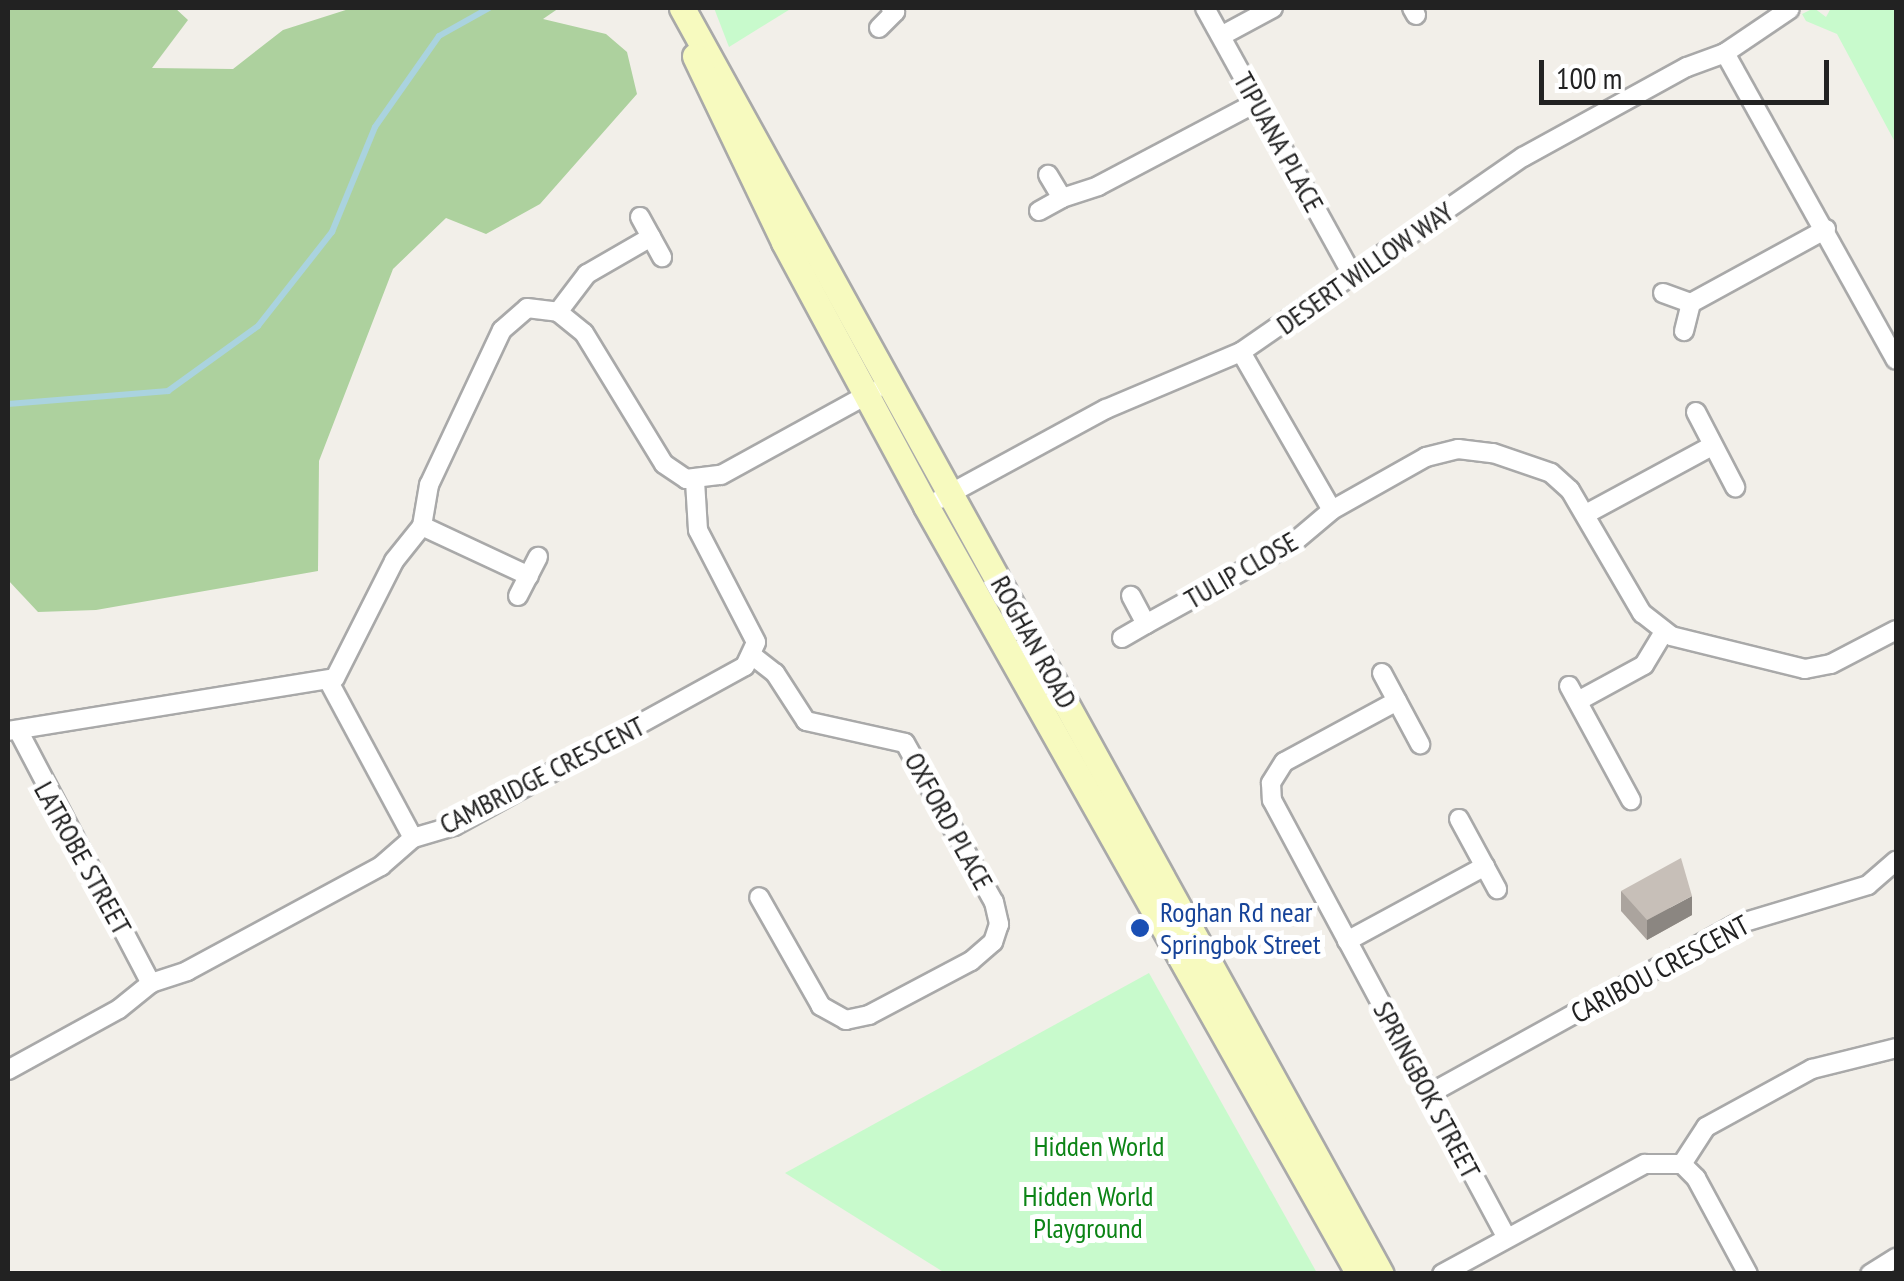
<!DOCTYPE html>
<style>
body{margin:0}
#map{position:relative;width:1904px;height:1281px;overflow:hidden;background:#f2efe9;font-family:"PT Sans Narrow",sans-serif}
div>[style]{position:absolute}
.forest>*{inset:0;background:#add19e}
.park>*{inset:0;background:#c8facc}
.stream>*{height:6px;margin:-3px;padding:0 3px;transform-origin:3px;border-radius:3px;background:#aad3df}
.roads{filter:drop-shadow(2px 0 #a9a9a9) drop-shadow(-2px 0 #a9a9a9) drop-shadow(0 2px #a9a9a9) drop-shadow(0 -2px #a9a9a9)}
.street>*{height:18px;margin:-9px;padding:0 9px;transform-origin:9px;border-radius:9px;background:#fff}
.secondary>*{height:25px;margin:-12.5px;padding:0 12.5px;transform-origin:12.5px;border-radius:12.5px;background:#f7fabf}
.wall>*{inset:0;background:#aba49e}
.shaded-wall>*{inset:0;background:#8b8681}
.building>*{inset:0;background:#c7bfb8}
.dots>*{width:28px;height:28px;translate:-50% -50%;box-sizing:border-box;border:5px solid #fff;border-radius:50%}
span{translate:-50% -50%;white-space:nowrap;text-align:center;line-height:1.15;-webkit-text-stroke:10px #fff;paint-order:stroke}
.street-label{font-size:28px;color:#222}
.transit-label{font-size:28px;color:#164399}
.left{translate:0 -50%;text-align:left}
.park-label{font-size:28px;color:#0c8416}
.frame{position:absolute;inset:0;border:10px solid #222;pointer-events:none}
.scale{position:absolute;left:1539px;top:60px;width:290px;height:45px;box-sizing:border-box;border:5px solid #222;border-top:0;padding-left:12px;font-size:30px;line-height:35px;white-space:nowrap;color:#222;-webkit-text-stroke:8px #fff;paint-order:stroke}
</style>
<div id="map">
<div class="forest">
<div style="clip-path:polygon(8px 8px,175px 8px,188px 20px,152px 68px,233px 69px,283px 30px,352px 8px,559px 8px,543px 19px,606px 34px,627px 52px,637px 94px,540px 204px,486px 234px,446px 218px,393px 269px,319px 461px,318px 571px,96px 610px,38px 612px,8px 580px)"></div>
</div>
<div class="park">
<div style="clip-path:polygon(714px 8px,792px 8px,729px 47px)"></div>
<div style="clip-path:polygon(1814px 8px,1826px 17px,1831px 8px,1896px 8px,1896px 144px,1837px 34px,1806px 21px,1802px 14px)"></div>
<div style="clip-path:polygon(1149px 973px,1317px 1273px,945px 1273px,785px 1173px)"></div>
</div>
<div class="stream">
<div style="left:8px;top:404px;width:161px;rotate:-4.6deg"></div>
<div style="left:168px;top:391px;width:111px;rotate:-35.8deg"></div>
<div style="left:258px;top:326px;width:120px;rotate:-51.8deg"></div>
<div style="left:332px;top:232px;width:113px;rotate:-67.7deg"></div>
<div style="left:375px;top:127px;width:111px;rotate:-54.9deg"></div>
<div style="left:439px;top:36px;width:57px;rotate:-29.2deg"></div>
</div>
<div class="roads">
<div class="street">
<div style="left:1205px;top:8px;width:306px;rotate:61.1deg"></div>
<div style="left:1412px;top:8px;width:8px;rotate:60deg"></div>
<div style="left:879px;top:28px;width:23px;rotate:-45deg"></div>
<div style="left:895px;top:12px;width:6px;rotate:-135deg"></div>
<div style="left:1221px;top:36px;width:59px;rotate:-28.3deg"></div>
<div style="left:1725px;top:53px;width:351px;rotate:60.9deg"></div>
<div style="left:1062px;top:198px;width:38px;rotate:-18deg"></div>
<div style="left:1098px;top:186px;width:180px;rotate:-27.8deg"></div>
<div style="left:1039px;top:211px;width:26px;rotate:-29deg"></div>
<div style="left:1062px;top:198px;width:27px;rotate:-121deg"></div>
<div style="left:640px;top:217px;width:46px;rotate:61.2deg"></div>
<div style="left:1663px;top:293px;width:30px;rotate:20deg"></div>
<div style="left:1691px;top:303px;width:29px;rotate:104deg"></div>
<div style="left:1691px;top:303px;width:154px;rotate:-28.7deg"></div>
<div style="left:558px;top:312px;width:48px;rotate:-52.7deg"></div>
<div style="left:587px;top:274px;width:74px;rotate:-30deg"></div>
<div style="left:1241px;top:352px;width:182px;rotate:60.1deg"></div>
<div style="left:1332px;top:510px;width:108px;rotate:-29.4deg"></div>
<div style="left:1426px;top:457px;width:33px;rotate:-14deg"></div>
<div style="left:1458px;top:449px;width:35px;rotate:7deg"></div>
<div style="left:1493px;top:453px;width:61px;rotate:19deg"></div>
<div style="left:1551px;top:473px;width:25px;rotate:42deg"></div>
<div style="left:1570px;top:490px;width:143px;rotate:59.7deg"></div>
<div style="left:1642px;top:613px;width:37px;rotate:38deg"></div>
<div style="left:1671px;top:636px;width:138px;rotate:13.8deg"></div>
<div style="left:1805px;top:669px;width:26px;rotate:-11deg"></div>
<div style="left:1831px;top:664px;width:73px;rotate:-27.6deg"></div>
<div style="left:1696px;top:412px;width:85px;rotate:62.5deg"></div>
<div style="left:940px;top:499px;width:189px;rotate:-28.5deg"></div>
<div style="left:1106px;top:409px;width:147px;rotate:-22.9deg"></div>
<div style="left:1241px;top:352px;width:343px;rotate:-34.7deg"></div>
<div style="left:1523px;top:157px;width:187px;rotate:-28.8deg"></div>
<div style="left:1687px;top:67px;width:40px;rotate:-20.2deg"></div>
<div style="left:1725px;top:53px;width:78px;rotate:-34.1deg"></div>
<div style="left:1586px;top:514px;width:143px;rotate:-28.4deg"></div>
<div style="left:422px;top:526px;width:118px;rotate:25deg"></div>
<div style="left:518px;top:596px;width:44px;rotate:-62.9deg"></div>
<div style="left:1146px;top:624px;width:168px;rotate:-28.9deg"></div>
<div style="left:1293px;top:543px;width:51px;rotate:-40.2deg"></div>
<div style="left:1122px;top:638px;width:28px;rotate:-30deg"></div>
<div style="left:1146px;top:624px;width:32px;rotate:-118deg"></div>
<div style="left:753px;top:656px;width:28px;rotate:38deg"></div>
<div style="left:775px;top:673px;width:57px;rotate:57.1deg"></div>
<div style="left:806px;top:721px;width:101px;rotate:12.5deg"></div>
<div style="left:905px;top:743px;width:182px;rotate:60.8deg"></div>
<div style="left:994px;top:902px;width:23px;rotate:77deg"></div>
<div style="left:999px;top:924px;width:19px;rotate:108deg"></div>
<div style="left:993px;top:942px;width:29px;rotate:139deg"></div>
<div style="left:971px;top:961px;width:115px;rotate:152.1deg"></div>
<div style="left:869px;top:1015px;width:24px;rotate:168deg"></div>
<div style="left:846px;top:1020px;width:29px;rotate:-151deg"></div>
<div style="left:821px;top:1006px;width:125px;rotate:-119.6deg"></div>
<div style="left:1382px;top:673px;width:81px;rotate:61.8deg"></div>
<div style="left:329px;top:682px;width:177px;rotate:61.7deg"></div>
<div style="left:1569px;top:686px;width:130px;rotate:61.5deg"></div>
<div style="left:1397px;top:701px;width:128px;rotate:151.6deg"></div>
<div style="left:1284px;top:762px;width:25px;rotate:122deg"></div>
<div style="left:1271px;top:783px;width:17px;rotate:87deg"></div>
<div style="left:1272px;top:800px;width:497px;rotate:61.8deg"></div>
<div style="left:1578px;top:701px;width:75px;rotate:-28.6deg"></div>
<div style="left:1644px;top:665px;width:37px;rotate:-59deg"></div>
<div style="left:8px;top:731px;width:331px;rotate:-9.2deg"></div>
<div style="left:335px;top:678px;width:131px;rotate:-63.2deg"></div>
<div style="left:394px;top:561px;width:45px;rotate:-51.3deg"></div>
<div style="left:422px;top:526px;width:42px;rotate:-80.3deg"></div>
<div style="left:429px;top:485px;width:171px;rotate:-64.8deg"></div>
<div style="left:502px;top:330px;width:33px;rotate:-41deg"></div>
<div style="left:527px;top:308px;width:31px;rotate:7deg"></div>
<div style="left:558px;top:312px;width:33px;rotate:39deg"></div>
<div style="left:584px;top:333px;width:153px;rotate:58.6deg"></div>
<div style="left:664px;top:464px;width:27px;rotate:34deg"></div>
<div style="left:686px;top:479px;width:35px;rotate:-7deg"></div>
<div style="left:721px;top:475px;width:175px;rotate:-28.8deg"></div>
<div style="left:19px;top:732px;width:284px;rotate:62.3deg"></div>
<div style="left:1459px;top:819px;width:80px;rotate:61.5deg"></div>
<div style="left:1347px;top:941px;width:157px;rotate:-28.5deg"></div>
<div style="left:8px;top:1070px;width:127px;rotate:-28.8deg"></div>
<div style="left:119px;top:1009px;width:41px;rotate:-39.1deg"></div>
<div style="left:151px;top:983px;width:38px;rotate:-18deg"></div>
<div style="left:187px;top:971px;width:221px;rotate:-28.4deg"></div>
<div style="left:381px;top:866px;width:43px;rotate:-41.2deg"></div>
<div style="left:413px;top:838px;width:43px;rotate:-16.3deg"></div>
<div style="left:454px;top:826px;width:332px;rotate:-28.8deg"></div>
<div style="left:745px;top:666px;width:26px;rotate:-65deg"></div>
<div style="left:756px;top:642px;width:126px;rotate:-117.4deg"></div>
<div style="left:698px;top:530px;width:49px;rotate:-93.5deg"></div>
<div style="left:1429px;top:1094px;width:350px;rotate:-28.9deg"></div>
<div style="left:1735px;top:925px;width:139px;rotate:-16.7deg"></div>
<div style="left:1868px;top:885px;width:37px;rotate:-41deg"></div>
<div style="left:1682px;top:1164px;width:20px;rotate:45deg"></div>
<div style="left:1696px;top:1178px;width:109px;rotate:61.6deg"></div>
<div style="left:1442px;top:1274px;width:231px;rotate:-28.5deg"></div>
<div style="left:1645px;top:1164px;width:37px"></div>
<div style="left:1682px;top:1164px;width:44px;rotate:-57deg"></div>
<div style="left:1706px;top:1127px;width:121px;rotate:-28.7deg"></div>
<div style="left:1812px;top:1069px;width:87px;rotate:-14deg"></div>
<div style="left:1870px;top:1274px;width:31px;rotate:-32deg"></div>
</div>
<div class="secondary">
<div style="left:682px;top:8px;width:1446px;rotate:61.1deg"></div>
<div style="left:695px;top:56px;width:206px;rotate:64.4deg"></div>
<div style="left:784px;top:242px;width:300px;rotate:61.7deg"></div>
<div style="left:926px;top:506px;width:882px;rotate:60.59deg"></div>
</div>
</div>
<div class="wall">
<div style="clip-path:polygon(1621px 891px,1692px 915px,1647px 940px,1621px 911px)"></div>
</div>
<div class="shaded-wall">
<div style="clip-path:polygon(1692px 896px,1692px 915px,1647px 940px,1647px 920px)"></div>
</div>
<div class="building">
<div style="clip-path:polygon(1681px 858px,1692px 896px,1647px 920px,1621px 891px)"></div>
</div>
<div class="dots">
<div style="left:1140px;top:928px;background:#1a4fb4"></div>
</div>
<div class="street-label">
<span style="left:1279px;top:142px;rotate:61deg">TIPUANA PLACE</span>
<span style="left:1365px;top:268px;rotate:-35deg">DESERT WILLOW WAY</span>
<span style="left:1241px;top:570px;rotate:-30deg">TULIP CLOSE</span>
<span style="left:1034px;top:642px;rotate:61deg">ROGHAN ROAD</span>
<span style="left:542px;top:775px;rotate:-27deg">CAMBRIDGE CRESCENT</span>
<span style="left:949px;top:821px;rotate:61deg">OXFORD PLACE</span>
<span style="left:83px;top:858px;rotate:61deg">LATROBE STREET</span>
<span style="left:1660px;top:969px;rotate:-28deg">CARIBOU CRESCENT</span>
<span style="left:1427px;top:1090px;rotate:62deg">SPRINGBOK STREET</span>
</div>
<div class="transit-label">
<span class="left" style="left:1160px;top:928px">Roghan Rd near<br>Springbok Street</span>
</div>
<div class="park-label">
<span style="left:1099px;top:1146px">Hidden World</span>
<span style="left:1088px;top:1212px">Hidden World<br>Playground</span>
</div>
<div class="frame"></div>
<div class="scale">100 m</div>
</div>
